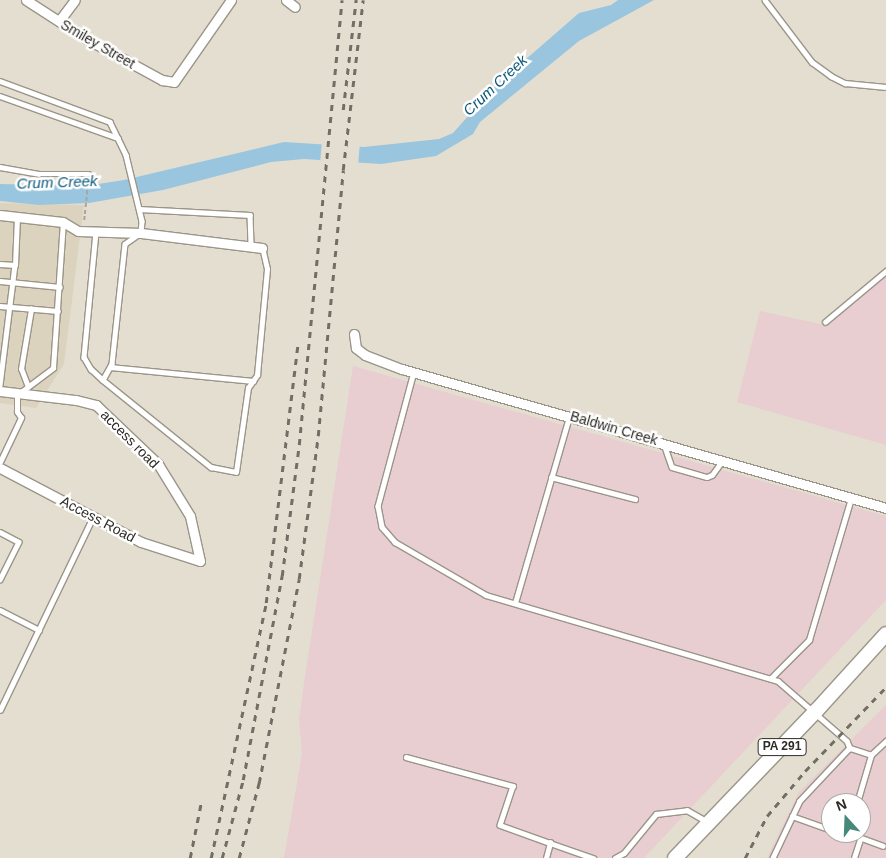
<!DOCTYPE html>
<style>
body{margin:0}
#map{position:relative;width:886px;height:858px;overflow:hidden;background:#e4ded0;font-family:Arial,sans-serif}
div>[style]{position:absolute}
.built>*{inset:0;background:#dcd3be}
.industrial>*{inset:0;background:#e8cdd1}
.water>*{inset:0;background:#9ac5df}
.pier>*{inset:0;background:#e4ded0;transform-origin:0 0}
.path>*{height:2px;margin-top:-1px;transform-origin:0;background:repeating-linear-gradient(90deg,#aaa59a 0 4px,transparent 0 6.5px)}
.roads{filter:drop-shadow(1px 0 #9b9589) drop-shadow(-1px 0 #9b9589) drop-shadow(0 1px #9b9589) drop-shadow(0 -1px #9b9589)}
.service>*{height:4.5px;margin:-2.25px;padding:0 2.25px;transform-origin:2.25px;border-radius:2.25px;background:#fff}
.minor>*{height:9px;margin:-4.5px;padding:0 4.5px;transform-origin:4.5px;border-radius:4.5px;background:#fff}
.primary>*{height:14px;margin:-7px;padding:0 7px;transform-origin:7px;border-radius:7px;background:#fff}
.rail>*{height:2.5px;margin-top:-1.25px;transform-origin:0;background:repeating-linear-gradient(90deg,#716e65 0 6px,transparent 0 12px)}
span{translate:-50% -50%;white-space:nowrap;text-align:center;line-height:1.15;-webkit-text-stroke:5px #fff;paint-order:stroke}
.shield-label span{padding:1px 4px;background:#fff;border:1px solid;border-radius:4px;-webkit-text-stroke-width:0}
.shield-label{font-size:12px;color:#2d2b26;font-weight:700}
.street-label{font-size:14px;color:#2d2b26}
.water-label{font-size:15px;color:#09587b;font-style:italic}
.north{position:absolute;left:821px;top:793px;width:50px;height:50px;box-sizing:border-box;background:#fff;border:1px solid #abaaa8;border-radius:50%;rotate:340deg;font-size:14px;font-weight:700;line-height:20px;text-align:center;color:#2d2b26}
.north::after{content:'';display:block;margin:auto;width:18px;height:22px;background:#46887a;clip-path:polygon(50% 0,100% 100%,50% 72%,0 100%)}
</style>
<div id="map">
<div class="built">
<div style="clip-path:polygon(0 203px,84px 205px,64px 364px,36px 408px,0 403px)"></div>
</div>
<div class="industrial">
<div style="clip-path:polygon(886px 271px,886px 445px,737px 402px,760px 311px,825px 325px)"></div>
<div style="clip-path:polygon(353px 366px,886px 516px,886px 600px,644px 858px,284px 858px,302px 754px,299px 720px,304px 683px)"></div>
<div style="clip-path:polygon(evenodd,886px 705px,886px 858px,767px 858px,799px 792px,886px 705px,831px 803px,861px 803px,861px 833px,831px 833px,831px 803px)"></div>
</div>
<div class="water">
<div style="clip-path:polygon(618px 0,654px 0,579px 41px,480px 122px,473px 134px,436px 156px,381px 164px,304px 159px,271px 162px,163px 190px,89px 203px,39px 205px,0 201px,0 184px,85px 186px,124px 180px,284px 142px,364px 147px,439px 139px,453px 133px,495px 86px,579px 13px,611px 5px)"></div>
</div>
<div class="pier">
<div style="left:322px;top:141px;width:38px;height:21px;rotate:5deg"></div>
</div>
<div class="path">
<div style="left:83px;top:180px;width:3px;rotate:108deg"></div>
<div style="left:82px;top:183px;width:6px;rotate:9deg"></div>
<div style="left:88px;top:184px;width:39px;rotate:96deg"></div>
</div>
<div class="roads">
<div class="service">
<div style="left:765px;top:0;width:78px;rotate:52.8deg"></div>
<div style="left:812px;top:62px;width:24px;rotate:36deg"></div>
<div style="left:831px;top:76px;width:16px;rotate:27deg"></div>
<div style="left:845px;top:83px;width:41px;rotate:5.6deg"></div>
<div style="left:0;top:81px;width:117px;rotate:20.4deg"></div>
<div style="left:110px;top:122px;width:37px;rotate:64deg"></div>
<div style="left:126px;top:155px;width:68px;rotate:76.4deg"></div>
<div style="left:142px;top:221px;width:12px;rotate:95deg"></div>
<div style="left:141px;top:233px;width:19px;rotate:145deg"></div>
<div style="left:125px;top:244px;width:121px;rotate:96.2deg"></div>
<div style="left:112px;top:364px;width:18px;rotate:119deg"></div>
<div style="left:103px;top:380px;width:139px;rotate:38.9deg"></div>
<div style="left:211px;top:467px;width:25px;rotate:11deg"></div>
<div style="left:236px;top:472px;width:85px;rotate:-81.9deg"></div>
<div style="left:248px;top:388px;width:16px;rotate:-55deg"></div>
<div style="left:257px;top:375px;width:106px;rotate:-84.6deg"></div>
<div style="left:267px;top:269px;width:22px;rotate:-103deg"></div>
<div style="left:0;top:96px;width:125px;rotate:19.6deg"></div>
<div style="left:0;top:167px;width:39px;rotate:10deg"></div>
<div style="left:38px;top:174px;width:51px"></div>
<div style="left:139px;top:209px;width:111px;rotate:3.1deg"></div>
<div style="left:250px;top:215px;width:32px;rotate:88deg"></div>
<div style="left:96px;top:232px;width:126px;rotate:95.5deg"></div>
<div style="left:84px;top:357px;width:14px;rotate:60deg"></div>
<div style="left:91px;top:369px;width:16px;rotate:43deg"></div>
<div style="left:0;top:264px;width:15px;rotate:4deg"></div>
<div style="left:15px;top:265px;width:121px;rotate:97.1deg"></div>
<div style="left:15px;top:265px;width:48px;rotate:-87.6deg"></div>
<div style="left:0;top:281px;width:60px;rotate:5.7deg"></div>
<div style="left:0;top:306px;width:58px;rotate:4.9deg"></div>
<div style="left:825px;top:322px;width:80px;rotate:-39.9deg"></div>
<div style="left:110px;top:367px;width:144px;rotate:5.6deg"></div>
<div style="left:414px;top:372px;width:139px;rotate:105deg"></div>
<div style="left:378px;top:506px;width:21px;rotate:79deg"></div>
<div style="left:382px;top:527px;width:20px;rotate:49deg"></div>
<div style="left:395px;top:542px;width:105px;rotate:30.2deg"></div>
<div style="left:486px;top:595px;width:304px;rotate:16.4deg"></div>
<div style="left:778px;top:681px;width:91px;rotate:41deg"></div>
<div style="left:847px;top:741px;width:8px;rotate:67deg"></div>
<div style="left:850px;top:748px;width:73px;rotate:133.3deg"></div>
<div style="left:800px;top:801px;width:63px;rotate:115.3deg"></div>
<div style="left:28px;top:387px;width:19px;rotate:-111deg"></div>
<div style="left:21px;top:369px;width:61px;rotate:-80.5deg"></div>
<div style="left:664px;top:444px;width:24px;rotate:71deg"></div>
<div style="left:672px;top:467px;width:36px;rotate:16deg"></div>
<div style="left:707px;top:477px;width:5px;rotate:-22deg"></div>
<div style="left:712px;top:475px;width:19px;rotate:-54deg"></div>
<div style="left:0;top:462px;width:49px;rotate:-64.5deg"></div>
<div style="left:21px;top:418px;width:7px;rotate:-124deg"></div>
<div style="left:17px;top:412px;width:17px;rotate:-90deg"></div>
<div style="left:17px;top:395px;width:45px;rotate:-36.9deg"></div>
<div style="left:53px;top:368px;width:146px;rotate:-86.1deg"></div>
<div style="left:551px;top:477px;width:87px;rotate:14.7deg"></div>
<div style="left:0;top:532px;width:21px;rotate:28deg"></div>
<div style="left:19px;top:542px;width:42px;rotate:116.6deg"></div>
<div style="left:515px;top:603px;width:194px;rotate:-73.8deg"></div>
<div style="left:0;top:610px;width:44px;rotate:27.1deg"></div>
<div style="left:771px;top:678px;width:54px;rotate:-45deg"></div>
<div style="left:809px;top:640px;width:148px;rotate:-73.5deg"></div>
<div style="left:0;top:710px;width:214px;rotate:-64.3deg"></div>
<div style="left:850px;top:748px;width:22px;rotate:18deg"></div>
<div style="left:871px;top:755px;width:21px;rotate:-43deg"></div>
<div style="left:406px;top:757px;width:111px;rotate:15.2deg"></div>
<div style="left:513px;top:786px;width:41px;rotate:108.4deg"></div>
<div style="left:500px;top:825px;width:53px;rotate:19.8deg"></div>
<div style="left:857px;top:803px;width:50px;rotate:-73.7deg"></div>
<div style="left:792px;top:816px;width:41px;rotate:19.7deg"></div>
<div style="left:848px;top:833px;width:37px;rotate:20deg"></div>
<div style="left:546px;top:858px;width:16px;rotate:-75deg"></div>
<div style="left:550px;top:843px;width:46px;rotate:19.2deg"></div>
<div style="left:615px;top:858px;width:10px;rotate:-29deg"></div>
<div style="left:624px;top:853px;width:50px;rotate:-50.6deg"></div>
<div style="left:656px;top:814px;width:31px;rotate:-7deg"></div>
<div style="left:687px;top:810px;width:24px;rotate:30deg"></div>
<div style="left:854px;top:858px;width:20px;rotate:-72deg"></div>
</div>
<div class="minor">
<div style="left:26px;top:0;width:70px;rotate:32.8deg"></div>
<div style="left:85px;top:38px;width:88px;rotate:28.6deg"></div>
<div style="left:162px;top:80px;width:12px;rotate:9deg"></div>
<div style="left:174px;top:82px;width:100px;rotate:-55.2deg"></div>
<div style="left:286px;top:0;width:11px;rotate:38deg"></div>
<div style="left:59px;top:21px;width:26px;rotate:-53deg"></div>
<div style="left:0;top:215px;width:63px;rotate:6.3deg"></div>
<div style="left:63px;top:222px;width:17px;rotate:31deg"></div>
<div style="left:78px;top:231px;width:63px;rotate:1.8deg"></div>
<div style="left:141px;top:233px;width:122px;rotate:7.1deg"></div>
<div style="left:354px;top:334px;width:14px;rotate:82deg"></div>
<div style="left:356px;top:348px;width:11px;rotate:38deg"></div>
<div style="left:365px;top:355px;width:40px;rotate:21deg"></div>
<div style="left:402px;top:369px;width:504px;rotate:16.02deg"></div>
<div style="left:0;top:391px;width:77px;rotate:6.8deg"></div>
<div style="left:76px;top:400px;width:21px;rotate:14deg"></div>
<div style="left:96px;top:405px;width:86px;rotate:43.6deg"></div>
<div style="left:158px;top:464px;width:61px;rotate:58.4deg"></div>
<div style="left:190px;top:516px;width:46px;rotate:77.5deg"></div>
<div style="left:200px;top:561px;width:62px;rotate:-162.1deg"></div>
<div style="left:141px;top:542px;width:159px;rotate:-152.3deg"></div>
</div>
<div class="primary">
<div style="left:675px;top:858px;width:204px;rotate:-46.2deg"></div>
<div style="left:816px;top:711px;width:104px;rotate:-47.7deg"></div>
</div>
</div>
<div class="rail">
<div style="left:343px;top:110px;width:111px;rotate:-83.3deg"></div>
<div style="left:190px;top:858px;width:56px;rotate:-78.7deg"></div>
<div style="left:211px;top:858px;width:261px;rotate:-77.8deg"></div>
<div style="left:266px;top:603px;width:263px;rotate:-83deg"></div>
<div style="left:222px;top:858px;width:81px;rotate:-74.9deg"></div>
<div style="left:243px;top:780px;width:208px;rotate:-79.2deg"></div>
<div style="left:282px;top:576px;width:132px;rotate:-82.6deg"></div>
<div style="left:299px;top:445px;width:447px;rotate:-84.5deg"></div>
<div style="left:239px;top:858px;width:78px;rotate:-75.1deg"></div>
<div style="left:259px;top:783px;width:208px;rotate:-78.9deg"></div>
<div style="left:299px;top:579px;width:144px;rotate:-82.4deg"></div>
<div style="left:318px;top:436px;width:267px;rotate:-84.6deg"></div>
<div style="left:343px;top:170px;width:171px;rotate:-83.3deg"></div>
<div style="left:745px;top:858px;width:47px;rotate:-62.4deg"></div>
<div style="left:767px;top:816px;width:59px;rotate:-49.8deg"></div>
<div style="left:805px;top:771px;width:117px;rotate:-46deg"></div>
</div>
<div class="shield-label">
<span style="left:782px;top:747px">PA 291</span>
</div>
<div class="street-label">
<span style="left:98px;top:44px;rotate:30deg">Smiley Street</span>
<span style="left:614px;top:428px;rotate:16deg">Baldwin Creek</span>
<span style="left:130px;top:439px;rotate:45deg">access road</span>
<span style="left:98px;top:519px;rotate:28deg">Access Road</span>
</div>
<div class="water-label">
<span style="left:495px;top:85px;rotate:-43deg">Crum Creek</span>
<span style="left:57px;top:182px;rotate:-2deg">Crum Creek</span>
</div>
<div class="north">N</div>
</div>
